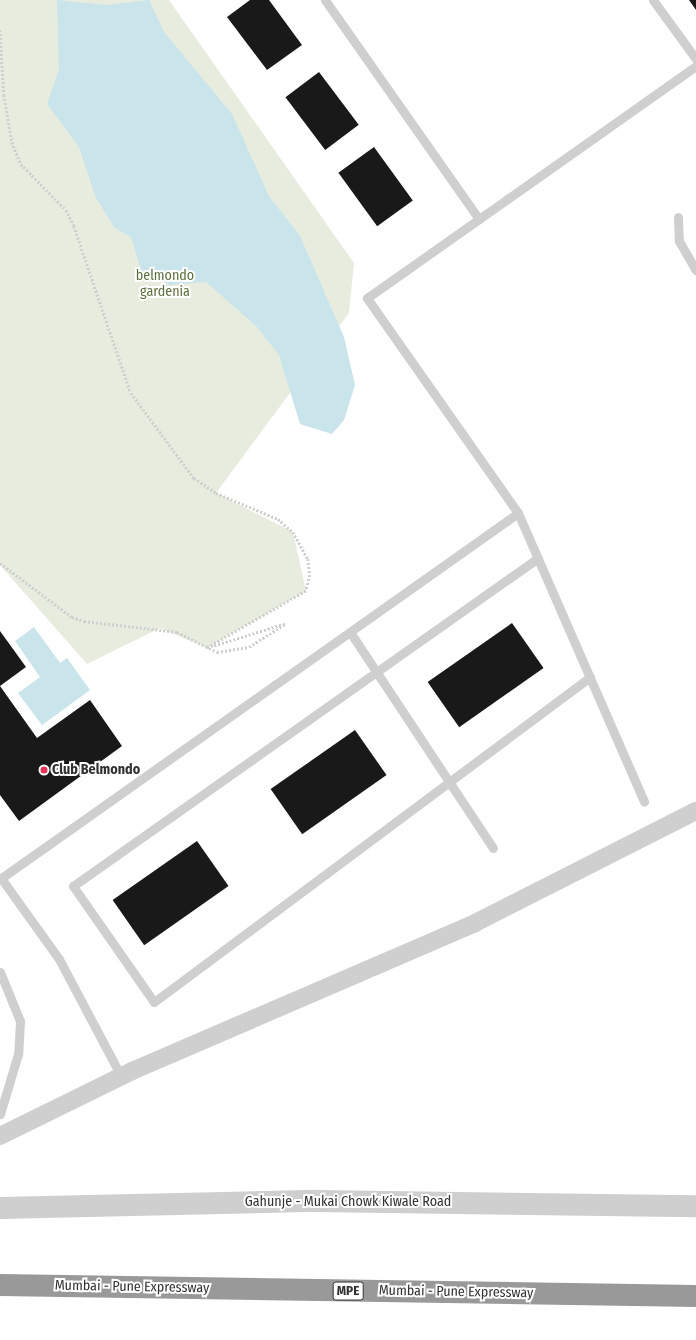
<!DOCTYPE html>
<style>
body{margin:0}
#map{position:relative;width:696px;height:1340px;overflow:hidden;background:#fff;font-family:"Fira Sans Condensed",sans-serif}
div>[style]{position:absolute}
.green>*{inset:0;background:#e7ecde}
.water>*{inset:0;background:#cae4ec}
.building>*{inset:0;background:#191919;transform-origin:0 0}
.path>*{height:2.5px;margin-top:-1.25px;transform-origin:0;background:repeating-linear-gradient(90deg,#cfcfcf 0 2px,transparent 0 4px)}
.service>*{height:9px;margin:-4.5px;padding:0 4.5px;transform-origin:4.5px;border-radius:4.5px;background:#cfcfcf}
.minor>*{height:18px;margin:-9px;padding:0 9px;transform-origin:9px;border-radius:9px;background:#cfcfcf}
.tertiary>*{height:22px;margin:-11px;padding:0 11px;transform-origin:11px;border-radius:11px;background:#cfcfcf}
.motorway>*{height:22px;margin:-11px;padding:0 11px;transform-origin:11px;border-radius:11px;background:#999}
.dots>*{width:11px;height:11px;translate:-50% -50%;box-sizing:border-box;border:2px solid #fff;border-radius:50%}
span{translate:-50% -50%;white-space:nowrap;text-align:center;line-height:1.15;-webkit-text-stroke:4px #fff;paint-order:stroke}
.shield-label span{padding:1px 3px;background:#fff;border:1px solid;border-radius:3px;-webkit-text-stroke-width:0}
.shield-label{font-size:13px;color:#323232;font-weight:700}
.park-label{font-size:14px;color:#5c703d}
.poi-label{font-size:14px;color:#323232;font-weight:700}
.left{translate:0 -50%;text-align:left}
.street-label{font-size:14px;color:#323232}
</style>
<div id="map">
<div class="green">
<div style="clip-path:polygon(0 0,169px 0,354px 263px,349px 313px,216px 493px,293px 532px,306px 591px,207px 648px,160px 628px,87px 664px,0 565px)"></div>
</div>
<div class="water">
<div style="clip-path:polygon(57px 0,106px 5px,149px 0,164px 32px,232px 114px,269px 196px,300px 236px,344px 337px,355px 385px,344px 420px,332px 434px,300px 424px,279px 355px,257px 327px,206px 282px,170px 285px,141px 270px,131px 237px,115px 228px,96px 198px,79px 147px,47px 104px,59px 69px)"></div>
<div style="clip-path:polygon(34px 627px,60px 663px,67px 658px,90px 690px,42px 725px,18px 693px,40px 677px,15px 641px)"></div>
</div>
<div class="building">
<div style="clip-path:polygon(250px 0,269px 0,302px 45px,267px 70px,227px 17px)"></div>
<div style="clip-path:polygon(689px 0,696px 0,696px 10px)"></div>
<div style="left:319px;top:72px;width:66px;height:42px;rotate:53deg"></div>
<div style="left:374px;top:147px;width:66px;height:44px;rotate:54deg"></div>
<div style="left:512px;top:623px;width:55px;height:103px;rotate:55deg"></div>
<div style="clip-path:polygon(0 631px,26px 667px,0 686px)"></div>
<div style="clip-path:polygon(0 686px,37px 738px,90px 700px,122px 746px,19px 821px,0 795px)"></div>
<div style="left:355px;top:730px;width:55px;height:103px;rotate:55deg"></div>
<div style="left:197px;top:841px;width:55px;height:103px;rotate:55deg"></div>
</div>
<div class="path">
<div style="left:0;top:30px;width:65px;rotate:86.5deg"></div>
<div style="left:4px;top:95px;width:48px;rotate:80.3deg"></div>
<div style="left:12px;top:142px;width:24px;rotate:68deg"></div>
<div style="left:21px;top:164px;width:64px;rotate:45.6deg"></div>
<div style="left:66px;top:210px;width:18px;rotate:63deg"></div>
<div style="left:74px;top:226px;width:176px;rotate:71.2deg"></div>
<div style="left:131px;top:393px;width:106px;rotate:53.5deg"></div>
<div style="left:194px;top:478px;width:27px;rotate:34deg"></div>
<div style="left:216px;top:493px;width:67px;rotate:22.8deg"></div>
<div style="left:278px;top:519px;width:20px;rotate:41deg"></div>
<div style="left:293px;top:532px;width:31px;rotate:61deg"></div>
<div style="left:308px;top:559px;width:16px;rotate:83deg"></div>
<div style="left:310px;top:575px;width:16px;rotate:104deg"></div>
<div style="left:306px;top:591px;width:114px;rotate:150.1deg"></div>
<div style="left:0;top:563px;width:90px;rotate:36.9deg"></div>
<div style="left:72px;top:617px;width:13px;rotate:18deg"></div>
<div style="left:84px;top:621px;width:94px;rotate:6.7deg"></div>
<div style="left:177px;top:632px;width:45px;rotate:26.6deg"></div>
<div style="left:217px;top:652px;width:32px;rotate:-9deg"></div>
<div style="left:249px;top:647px;width:43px;rotate:-32.6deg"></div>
<div style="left:285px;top:624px;width:77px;rotate:162.7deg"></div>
</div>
<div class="service">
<div style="left:325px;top:0;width:268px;rotate:54.9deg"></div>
<div style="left:653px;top:0;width:73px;rotate:53.9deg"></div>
<div style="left:678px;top:217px;width:24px;rotate:88deg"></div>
<div style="left:679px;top:241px;width:34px;rotate:60deg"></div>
<div style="left:518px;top:513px;width:315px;rotate:66.4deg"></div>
<div style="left:538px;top:558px;width:569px;rotate:144.8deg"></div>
<div style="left:73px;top:886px;width:141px;rotate:55.1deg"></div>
<div style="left:154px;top:1002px;width:544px;rotate:-36.7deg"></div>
<div style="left:350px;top:632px;width:259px;rotate:56.5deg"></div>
<div style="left:1px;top:878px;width:100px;rotate:54.4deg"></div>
<div style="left:59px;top:959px;width:132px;rotate:62.1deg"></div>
<div style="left:0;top:879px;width:634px;rotate:-35.24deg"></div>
<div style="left:518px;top:513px;width:263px;rotate:-125.1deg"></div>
<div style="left:367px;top:298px;width:403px;rotate:-35.2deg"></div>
<div style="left:0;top:972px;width:53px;rotate:67.8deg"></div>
<div style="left:20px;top:1021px;width:33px;rotate:93deg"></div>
<div style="left:18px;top:1054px;width:63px;rotate:106.7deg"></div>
</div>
<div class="minor">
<div style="left:0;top:1136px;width:147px;rotate:-26.2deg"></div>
<div style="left:132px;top:1071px;width:374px;rotate:-23.3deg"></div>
<div style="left:475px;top:923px;width:248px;rotate:-26.9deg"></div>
</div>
<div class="tertiary">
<div style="left:0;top:1208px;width:316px;rotate:-1.3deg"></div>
<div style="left:316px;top:1201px;width:380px;rotate:0.8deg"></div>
</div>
<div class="motorway">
<div style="left:0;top:1285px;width:696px;rotate:0.91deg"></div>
</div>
<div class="dots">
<div style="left:44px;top:770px;background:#e9345a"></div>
</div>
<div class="shield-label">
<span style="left:348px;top:1291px">MPE</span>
</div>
<div class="park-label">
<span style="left:165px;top:284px">belmondo<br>gardenia</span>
</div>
<div class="poi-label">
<span class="left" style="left:52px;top:770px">Club Belmondo</span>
</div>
<div class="street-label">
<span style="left:348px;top:1202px">Gahunje - Mukai Chowk Kiwale Road</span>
<span style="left:132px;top:1287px;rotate:1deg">Mumbai - Pune Expressway</span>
<span style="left:456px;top:1292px;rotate:1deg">Mumbai - Pune Expressway</span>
</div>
</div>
